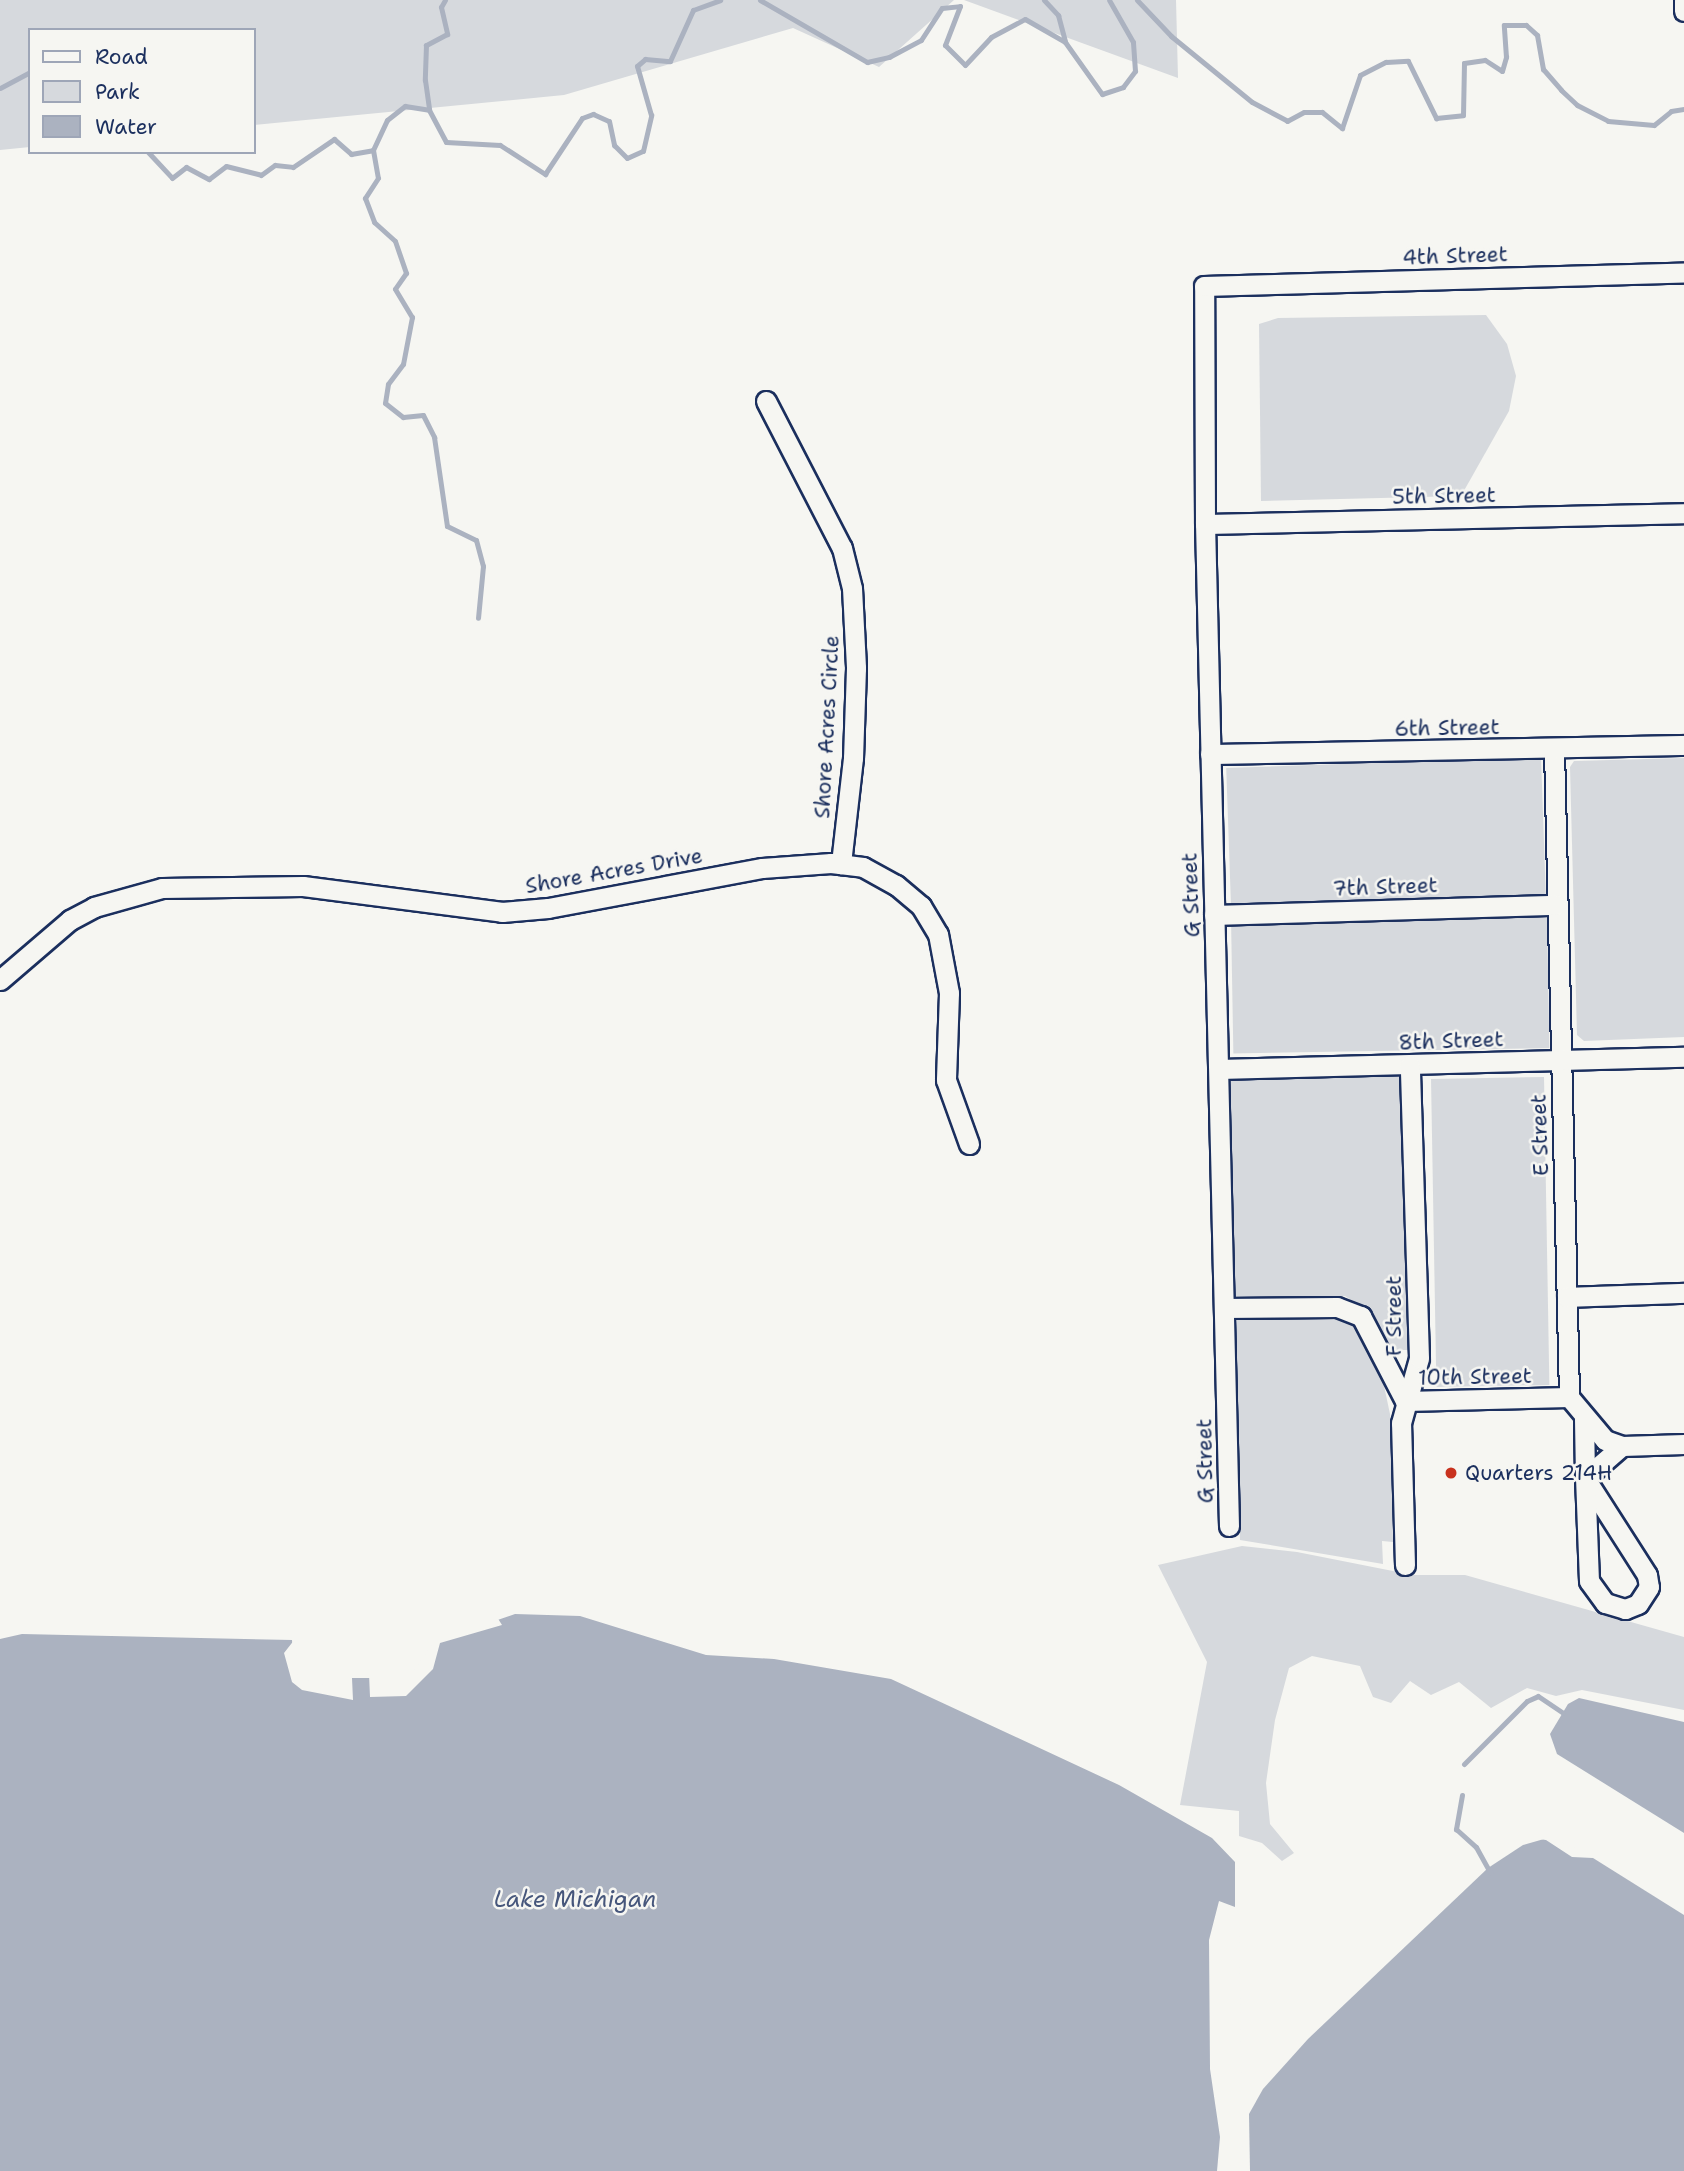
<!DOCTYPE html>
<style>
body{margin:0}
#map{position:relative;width:1684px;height:2171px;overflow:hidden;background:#f6f6f2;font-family:"Shantell Sans",sans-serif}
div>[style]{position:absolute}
.green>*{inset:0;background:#d6d9dd;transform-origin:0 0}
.water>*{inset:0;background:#abb2c0}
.pier>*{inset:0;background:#f6f6f2}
.stream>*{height:5px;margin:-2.5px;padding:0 2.5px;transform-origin:2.5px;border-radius:2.5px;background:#abb2c0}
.roads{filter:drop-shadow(2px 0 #1b2f5e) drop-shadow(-2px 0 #1b2f5e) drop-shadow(0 2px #1b2f5e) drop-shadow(0 -2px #1b2f5e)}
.street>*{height:19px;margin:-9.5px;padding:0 9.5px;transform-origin:9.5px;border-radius:9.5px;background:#f6f6f2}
.dots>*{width:19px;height:19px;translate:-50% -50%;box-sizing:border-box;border:4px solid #f6f6f2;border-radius:50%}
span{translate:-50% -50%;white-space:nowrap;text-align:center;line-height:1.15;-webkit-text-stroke:5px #f6f6f2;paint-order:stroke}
.street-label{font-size:21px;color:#1b2f5e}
.poi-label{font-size:21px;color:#1b2f5e}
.left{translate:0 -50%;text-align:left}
.water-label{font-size:23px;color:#46567b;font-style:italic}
.legend{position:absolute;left:28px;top:28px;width:228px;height:126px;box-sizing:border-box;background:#f6f6f2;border:2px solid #9ea6b7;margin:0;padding:9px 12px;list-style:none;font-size:21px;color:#1b2f5e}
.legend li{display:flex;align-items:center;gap:14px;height:35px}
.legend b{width:35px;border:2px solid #9ea6b7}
</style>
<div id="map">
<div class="green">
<div style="clip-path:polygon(0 0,954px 0,879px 67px,793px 28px,564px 95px,254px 125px,254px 30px,30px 30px,30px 147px,0 150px)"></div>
<div style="clip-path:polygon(964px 0,1176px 0,1178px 78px)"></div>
<div style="clip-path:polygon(1486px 315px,1507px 344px,1516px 376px,1509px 411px,1461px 496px,1261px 501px,1259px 324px,1278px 318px)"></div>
<div style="left:1541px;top:757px;width:137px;height:315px;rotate:88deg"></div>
<div style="clip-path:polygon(1684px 758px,1684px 1037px,1584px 1041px,1577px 1035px,1570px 767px,1574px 761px)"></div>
<div style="left:1547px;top:915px;width:133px;height:316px;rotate:89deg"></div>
<div style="clip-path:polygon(1400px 1071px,1408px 1350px,1389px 1350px,1372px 1314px,1345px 1296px,1233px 1299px,1227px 1075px)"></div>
<div style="left:1544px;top:1077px;width:308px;height:113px;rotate:89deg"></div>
<div style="clip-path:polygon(1337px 1313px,1358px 1324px,1380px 1367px,1390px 1414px,1393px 1542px,1382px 1541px,1383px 1564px,1240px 1540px,1234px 1316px)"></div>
<div style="clip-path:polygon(1242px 1546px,1297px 1552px,1413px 1575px,1465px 1575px,1684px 1637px,1684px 1710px,1582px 1690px,1556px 1696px,1527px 1688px,1491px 1708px,1459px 1682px,1431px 1695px,1410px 1681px,1391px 1703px,1373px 1697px,1360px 1666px,1312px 1656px,1289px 1668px,1275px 1720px,1266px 1783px,1270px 1824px,1294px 1853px,1282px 1861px,1262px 1843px,1239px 1836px,1239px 1811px,1180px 1805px,1207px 1662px,1158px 1565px)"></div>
</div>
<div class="water">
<div style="clip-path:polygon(515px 1614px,580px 1616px,706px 1655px,774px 1659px,891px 1679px,1119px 1785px,1212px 1838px,1235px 1862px,1240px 2171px,0 2171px,0 1639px,22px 1634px,292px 1640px,295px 1679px,332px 1691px,352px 1690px,352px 1678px,370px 1678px,370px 1689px,411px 1681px,439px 1640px)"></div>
<div style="clip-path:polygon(1579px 1698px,1684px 1722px,1684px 1833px,1557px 1754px,1550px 1734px,1568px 1704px)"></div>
<div style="clip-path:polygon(1544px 1839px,1593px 1858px,1684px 1915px,1684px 2171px,1250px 2171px,1249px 2114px,1263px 2089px,1308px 2039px,1488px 1868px,1523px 1845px)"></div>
</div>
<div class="pier">
<div style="clip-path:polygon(497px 1617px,502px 1625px,440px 1643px,433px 1669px,406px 1696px,370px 1697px,369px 1674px,373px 1685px,409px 1678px,437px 1637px)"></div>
<div style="clip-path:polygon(295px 1639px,298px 1677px,333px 1688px,349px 1687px,352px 1678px,353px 1700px,302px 1690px,292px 1682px,284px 1653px)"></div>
<div style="clip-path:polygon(1545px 1836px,1592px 1854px,1593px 1858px,1572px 1857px,1546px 1840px,1533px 1838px)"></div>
<div style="clip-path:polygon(1235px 1857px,1238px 1862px,1243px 2171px,1217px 2171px,1220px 2137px,1210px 2069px,1209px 1940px,1219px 1901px,1235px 1907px)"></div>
</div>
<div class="stream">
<div style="left:445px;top:0;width:8px;rotate:120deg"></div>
<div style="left:441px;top:7px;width:28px;rotate:77deg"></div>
<div style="left:447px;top:34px;width:24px;rotate:152deg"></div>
<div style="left:426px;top:45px;width:35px;rotate:92deg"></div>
<div style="left:425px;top:80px;width:30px;rotate:82deg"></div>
<div style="left:429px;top:110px;width:36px;rotate:62deg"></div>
<div style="left:446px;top:142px;width:54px;rotate:3.2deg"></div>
<div style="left:500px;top:145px;width:54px;rotate:32.8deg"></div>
<div style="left:545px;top:174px;width:67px;rotate:-56.5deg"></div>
<div style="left:582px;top:118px;width:12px;rotate:-20deg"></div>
<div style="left:593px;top:114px;width:17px;rotate:24deg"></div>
<div style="left:609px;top:121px;width:25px;rotate:78deg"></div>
<div style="left:614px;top:145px;width:18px;rotate:45deg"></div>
<div style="left:627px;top:158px;width:17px;rotate:-24deg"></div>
<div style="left:643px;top:151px;width:37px;rotate:-77deg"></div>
<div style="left:651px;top:115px;width:51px;rotate:-105.9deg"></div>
<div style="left:637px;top:66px;width:11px;rotate:-41deg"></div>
<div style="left:645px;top:59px;width:25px;rotate:5deg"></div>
<div style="left:670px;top:61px;width:56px;rotate:-65.7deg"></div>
<div style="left:693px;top:10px;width:29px;rotate:-20deg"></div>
<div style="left:760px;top:0;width:124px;rotate:30.1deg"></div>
<div style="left:867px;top:62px;width:23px;rotate:-13deg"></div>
<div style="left:889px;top:57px;width:36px;rotate:-28deg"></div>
<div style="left:921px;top:40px;width:38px;rotate:-57deg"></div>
<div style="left:942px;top:8px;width:18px;rotate:-6deg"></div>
<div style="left:960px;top:6px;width:42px;rotate:111deg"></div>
<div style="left:945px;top:45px;width:28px;rotate:45deg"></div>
<div style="left:965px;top:65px;width:38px;rotate:-47deg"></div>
<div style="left:991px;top:37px;width:38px;rotate:-28deg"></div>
<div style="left:1025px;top:19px;width:46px;rotate:29.9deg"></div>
<div style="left:1044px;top:0;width:21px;rotate:47deg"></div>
<div style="left:1058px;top:15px;width:28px;rotate:75deg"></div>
<div style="left:1065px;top:42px;width:64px;rotate:54.6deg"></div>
<div style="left:1102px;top:94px;width:22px;rotate:-18deg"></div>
<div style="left:1123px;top:87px;width:20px;rotate:-53deg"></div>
<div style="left:1135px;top:71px;width:29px;rotate:-94deg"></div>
<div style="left:1133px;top:42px;width:48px;rotate:-119.7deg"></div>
<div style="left:1137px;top:0;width:50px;rotate:46.6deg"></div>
<div style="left:1171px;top:36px;width:104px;rotate:39.2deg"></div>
<div style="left:1252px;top:102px;width:40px;rotate:28deg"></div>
<div style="left:1287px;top:121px;width:19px;rotate:-28deg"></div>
<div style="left:1304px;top:112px;width:18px"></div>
<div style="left:1322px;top:112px;width:26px;rotate:39deg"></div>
<div style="left:1342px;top:128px;width:56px;rotate:-71.2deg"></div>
<div style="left:1360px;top:75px;width:29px;rotate:-27deg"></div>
<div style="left:1386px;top:62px;width:22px;rotate:-3deg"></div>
<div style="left:1408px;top:61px;width:64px;rotate:63.8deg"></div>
<div style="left:1436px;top:118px;width:27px;rotate:-6deg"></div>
<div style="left:1463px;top:115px;width:52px;rotate:-88.9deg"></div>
<div style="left:1464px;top:63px;width:21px;rotate:-8deg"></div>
<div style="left:1485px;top:60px;width:20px;rotate:33deg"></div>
<div style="left:1502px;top:71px;width:15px;rotate:-74deg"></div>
<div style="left:1506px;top:57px;width:32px;rotate:-94deg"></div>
<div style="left:1504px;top:25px;width:22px"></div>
<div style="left:1526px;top:25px;width:15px;rotate:42deg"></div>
<div style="left:1537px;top:35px;width:35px;rotate:80deg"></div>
<div style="left:1543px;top:69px;width:28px;rotate:49deg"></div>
<div style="left:1561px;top:90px;width:22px;rotate:43deg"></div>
<div style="left:1577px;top:105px;width:35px;rotate:27deg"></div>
<div style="left:1608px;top:121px;width:46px;rotate:5deg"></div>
<div style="left:1654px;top:125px;width:22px;rotate:-39deg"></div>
<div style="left:1671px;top:111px;width:13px;rotate:-9deg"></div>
<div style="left:0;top:88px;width:34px;rotate:-28deg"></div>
<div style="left:373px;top:150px;width:28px;rotate:80deg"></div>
<div style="left:378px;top:178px;width:24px;rotate:123deg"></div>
<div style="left:365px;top:198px;width:26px;rotate:69deg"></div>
<div style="left:374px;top:222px;width:28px;rotate:42deg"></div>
<div style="left:395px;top:241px;width:34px;rotate:71deg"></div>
<div style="left:406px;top:273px;width:19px;rotate:125deg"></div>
<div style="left:395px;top:289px;width:33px;rotate:59deg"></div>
<div style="left:412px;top:317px;width:48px;rotate:100.8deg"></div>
<div style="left:403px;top:364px;width:25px;rotate:127deg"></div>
<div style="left:388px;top:384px;width:19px;rotate:99deg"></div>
<div style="left:385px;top:403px;width:23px;rotate:38deg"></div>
<div style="left:403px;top:417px;width:20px;rotate:-6deg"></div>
<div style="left:423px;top:415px;width:25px;rotate:63deg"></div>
<div style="left:434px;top:437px;width:90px;rotate:81.7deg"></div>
<div style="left:447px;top:526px;width:32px;rotate:26deg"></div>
<div style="left:476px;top:540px;width:27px;rotate:75deg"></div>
<div style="left:483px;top:566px;width:52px;rotate:95.5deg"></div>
<div style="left:148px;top:152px;width:35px;rotate:47deg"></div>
<div style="left:172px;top:178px;width:18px;rotate:-38deg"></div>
<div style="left:186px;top:167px;width:26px;rotate:28deg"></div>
<div style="left:209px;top:179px;width:21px;rotate:-37deg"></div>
<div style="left:226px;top:166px;width:36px;rotate:14deg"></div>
<div style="left:261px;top:175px;width:17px;rotate:-36deg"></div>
<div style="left:275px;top:165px;width:18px;rotate:6deg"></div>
<div style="left:293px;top:167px;width:50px;rotate:-34.3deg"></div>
<div style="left:334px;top:139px;width:23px;rotate:41deg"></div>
<div style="left:351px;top:154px;width:22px;rotate:-10deg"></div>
<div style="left:373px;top:150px;width:33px;rotate:-65deg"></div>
<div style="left:387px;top:120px;width:23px;rotate:-38deg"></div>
<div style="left:405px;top:106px;width:24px;rotate:9deg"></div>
<div style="left:1464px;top:1764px;width:89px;rotate:-45deg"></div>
<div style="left:1527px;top:1701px;width:12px;rotate:-24deg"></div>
<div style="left:1538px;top:1696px;width:30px;rotate:34deg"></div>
<div style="left:1462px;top:1795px;width:35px;rotate:100deg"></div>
<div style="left:1456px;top:1829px;width:27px;rotate:42deg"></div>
<div style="left:1476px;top:1847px;width:29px;rotate:61deg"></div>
</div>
<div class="roads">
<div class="street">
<div style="left:1684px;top:0;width:11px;rotate:90deg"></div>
<div style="left:766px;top:401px;width:165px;rotate:62.7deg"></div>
<div style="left:842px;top:548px;width:41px;rotate:76deg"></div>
<div style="left:852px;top:588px;width:80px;rotate:87.1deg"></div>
<div style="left:856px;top:668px;width:90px;rotate:91.9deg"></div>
<div style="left:853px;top:758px;width:107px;rotate:96.5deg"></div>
<div style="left:1205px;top:524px;width:479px;rotate:-1.3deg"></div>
<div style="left:1554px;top:749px;width:648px;rotate:88.67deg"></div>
<div style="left:1569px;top:1397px;width:56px;rotate:50.1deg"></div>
<div style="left:1605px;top:1440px;width:18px;rotate:19deg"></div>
<div style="left:1622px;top:1446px;width:62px;rotate:-1.8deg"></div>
<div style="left:1210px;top:754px;width:474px;rotate:-1.1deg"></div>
<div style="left:1214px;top:915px;width:342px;rotate:-1.7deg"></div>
<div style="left:0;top:980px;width:92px;rotate:-40.6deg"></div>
<div style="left:70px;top:920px;width:27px;rotate:-28deg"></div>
<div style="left:94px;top:907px;width:71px;rotate:-15.6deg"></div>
<div style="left:162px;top:888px;width:141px;rotate:-0.8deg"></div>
<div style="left:303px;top:886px;width:201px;rotate:7.4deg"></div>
<div style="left:502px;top:912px;width:46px;rotate:-5deg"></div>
<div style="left:548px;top:908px;width:218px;rotate:-10.6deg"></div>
<div style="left:762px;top:868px;width:69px;rotate:-4.1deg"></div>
<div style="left:831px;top:863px;width:32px;rotate:7deg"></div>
<div style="left:863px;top:867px;width:38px;rotate:29deg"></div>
<div style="left:896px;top:885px;width:33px;rotate:40deg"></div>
<div style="left:921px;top:906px;width:33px;rotate:59deg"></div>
<div style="left:938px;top:934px;width:60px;rotate:79.4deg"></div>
<div style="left:949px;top:993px;width:87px;rotate:92deg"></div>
<div style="left:946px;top:1080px;width:68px;rotate:70.2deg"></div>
<div style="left:1219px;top:1069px;width:465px;rotate:-1.5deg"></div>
<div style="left:1567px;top:1297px;width:117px;rotate:-2deg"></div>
<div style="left:1224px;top:1308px;width:113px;rotate:-0.5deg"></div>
<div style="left:1337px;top:1307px;width:26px;rotate:21deg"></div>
<div style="left:1361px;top:1316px;width:96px;rotate:62.6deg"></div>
<div style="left:1405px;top:1401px;width:164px;rotate:-1.4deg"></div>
<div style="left:1584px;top:1419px;width:59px;rotate:89deg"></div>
<div style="left:1585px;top:1478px;width:115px;rotate:57.4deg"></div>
<div style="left:1647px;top:1575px;width:12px;rotate:81deg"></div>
<div style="left:1649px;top:1587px;width:20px;rotate:123deg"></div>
<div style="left:1638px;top:1604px;width:14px;rotate:159deg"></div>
<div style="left:1625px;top:1609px;width:21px;rotate:-163deg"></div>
<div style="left:1605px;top:1603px;width:27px;rotate:-126deg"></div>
<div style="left:1589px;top:1581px;width:103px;rotate:-92.2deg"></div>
<div style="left:1585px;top:1478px;width:49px;rotate:-40.9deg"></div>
<div style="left:1229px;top:1526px;width:1002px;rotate:-91.37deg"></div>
<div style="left:1205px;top:524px;width:238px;rotate:-90.2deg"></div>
<div style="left:1204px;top:286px;width:480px;rotate:-1.6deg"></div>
<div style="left:1405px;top:1565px;width:142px;rotate:-91.6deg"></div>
<div style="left:1401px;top:1423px;width:67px;rotate:-74.5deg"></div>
<div style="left:1419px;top:1358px;width:293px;rotate:-91.8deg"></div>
</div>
</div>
<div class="dots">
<div style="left:1451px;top:1473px;background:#c8321e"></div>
</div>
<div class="street-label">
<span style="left:1455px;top:256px;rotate:-2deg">4th Street</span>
<span style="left:1444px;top:496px;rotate:-1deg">5th Street</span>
<span style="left:827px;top:727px;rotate:-87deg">Shore Acres Circle</span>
<span style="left:1447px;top:728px;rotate:-1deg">6th Street</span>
<span style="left:614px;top:871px;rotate:-10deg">Shore Acres Drive</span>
<span style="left:1385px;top:887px;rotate:-2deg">7th Street</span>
<span style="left:1191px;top:895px;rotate:-92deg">G Street</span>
<span style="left:1451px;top:1041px;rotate:-2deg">8th Street</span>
<span style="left:1540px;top:1135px;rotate:-92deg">E Street</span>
<span style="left:1394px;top:1316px;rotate:-90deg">F Street</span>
<span style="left:1475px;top:1377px;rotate:-1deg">10th Street</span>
<span style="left:1205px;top:1461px;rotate:-91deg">G Street</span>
</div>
<div class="poi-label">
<span class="left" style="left:1465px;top:1473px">Quarters 214H</span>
</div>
<div class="water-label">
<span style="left:575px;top:1899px">Lake Michigan</span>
</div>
<ul class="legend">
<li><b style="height:9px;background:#f6f6f2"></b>Road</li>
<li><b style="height:19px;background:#d6d9dd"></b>Park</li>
<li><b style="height:19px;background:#abb2c0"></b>Water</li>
</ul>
</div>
